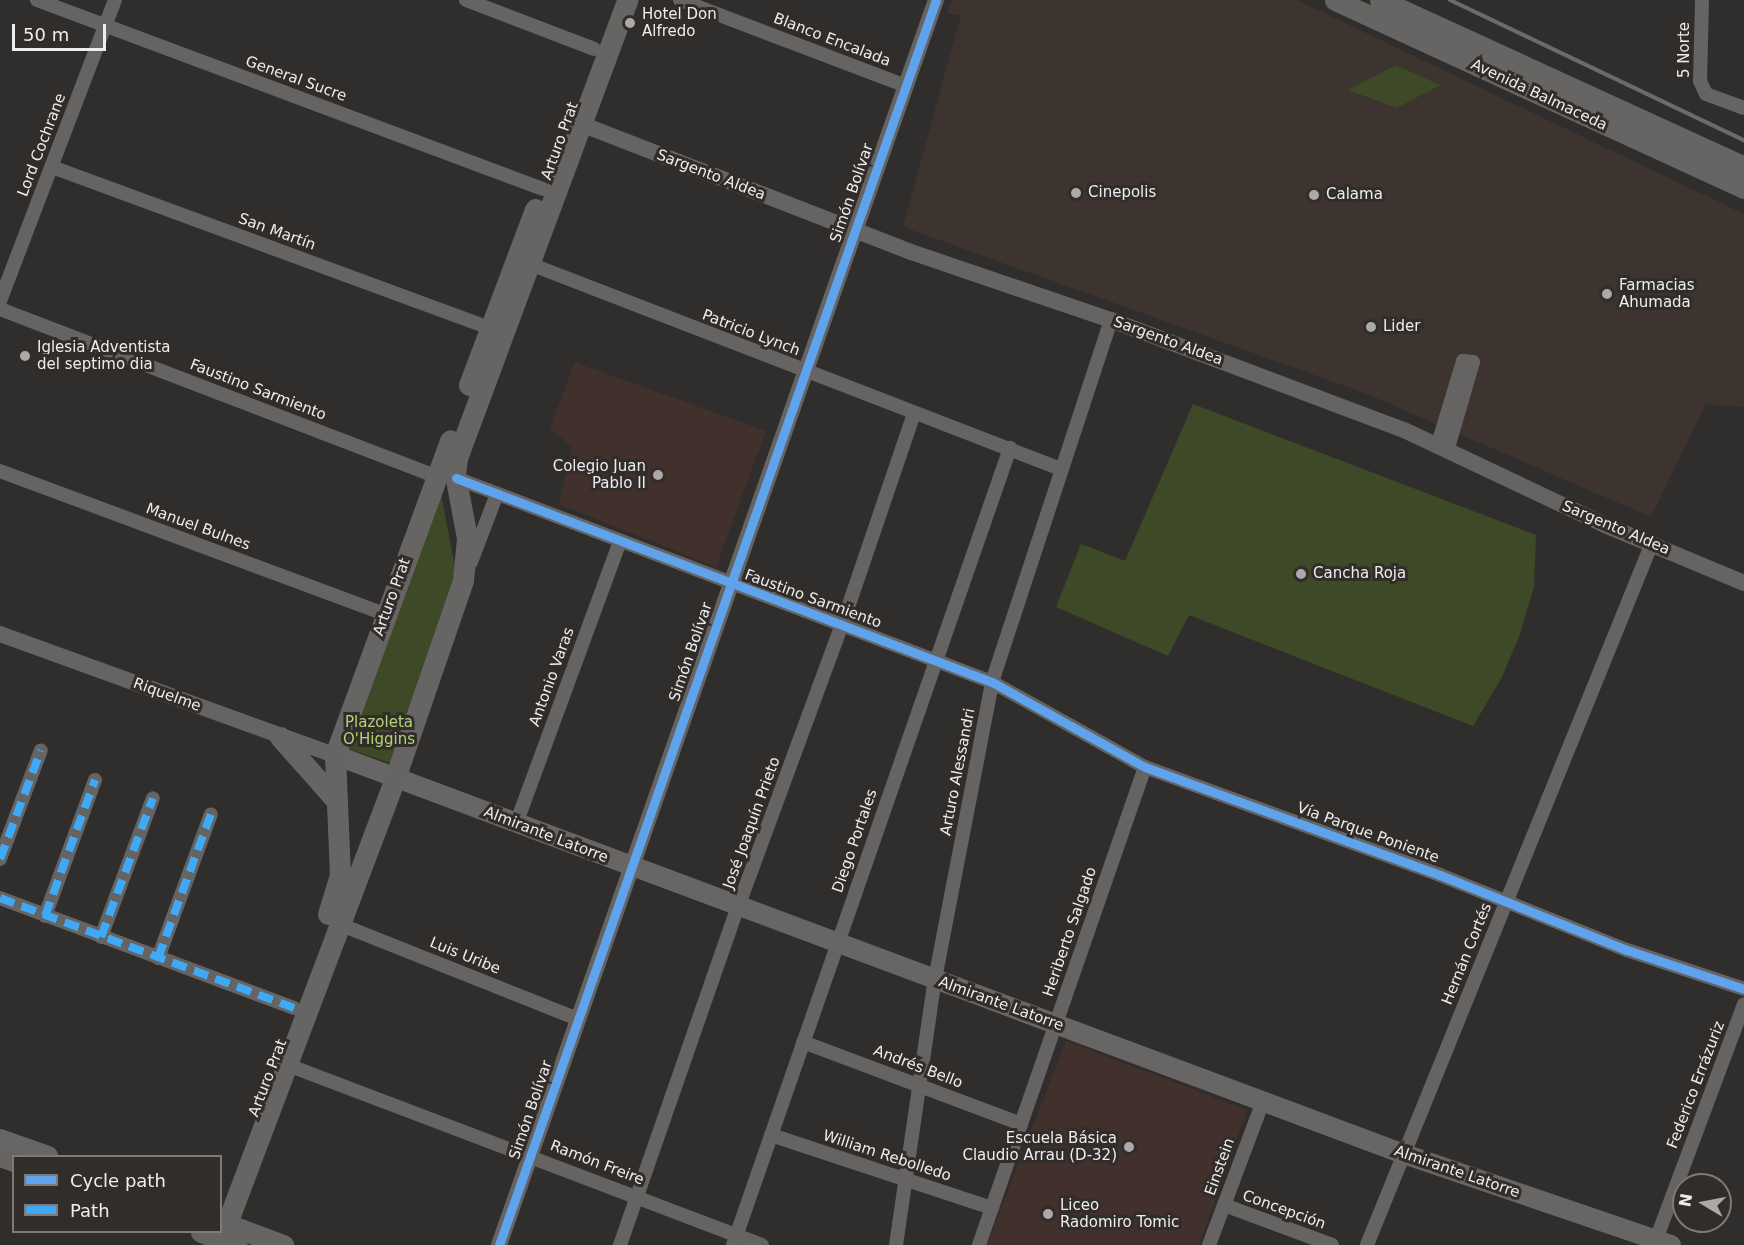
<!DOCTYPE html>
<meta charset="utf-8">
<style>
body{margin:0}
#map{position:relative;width:1744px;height:1245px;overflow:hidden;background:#302e2c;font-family:"DejaVu Sans",sans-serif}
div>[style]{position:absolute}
.built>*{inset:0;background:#3d3430}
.education>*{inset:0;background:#41302c}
.green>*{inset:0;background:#3e4927}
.minor>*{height:14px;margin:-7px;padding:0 7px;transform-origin:7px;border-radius:7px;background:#656463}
.tertiary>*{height:16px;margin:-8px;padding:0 8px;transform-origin:8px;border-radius:8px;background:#656463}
.secondary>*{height:20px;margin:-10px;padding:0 10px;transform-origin:10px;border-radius:10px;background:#676665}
.primary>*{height:21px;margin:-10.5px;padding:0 10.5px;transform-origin:10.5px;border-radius:10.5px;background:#666563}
.rail>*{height:4px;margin:-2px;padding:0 2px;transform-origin:2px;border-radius:2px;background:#6c6b6b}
.quiet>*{height:8px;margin-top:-4px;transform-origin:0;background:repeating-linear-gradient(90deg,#3fa9f5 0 15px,transparent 0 23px)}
.cycleway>*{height:9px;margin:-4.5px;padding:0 4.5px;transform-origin:4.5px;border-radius:4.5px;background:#60a3ed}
.dots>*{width:16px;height:16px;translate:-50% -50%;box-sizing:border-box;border:3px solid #312d2b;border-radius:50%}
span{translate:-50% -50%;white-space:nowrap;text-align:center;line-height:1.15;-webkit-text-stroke:6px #312d2b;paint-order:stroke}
.poi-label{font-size:15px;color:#efedec}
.left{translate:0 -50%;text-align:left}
.right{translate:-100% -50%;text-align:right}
.street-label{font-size:15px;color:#efedec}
.park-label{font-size:15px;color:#b4d474}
.legend{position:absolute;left:12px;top:1155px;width:210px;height:78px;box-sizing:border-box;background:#312d2b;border:2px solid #7d7a78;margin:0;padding:8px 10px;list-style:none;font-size:18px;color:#efedec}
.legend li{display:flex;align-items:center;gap:12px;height:30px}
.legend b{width:30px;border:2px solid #7d7a78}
.north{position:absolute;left:1672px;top:1173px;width:60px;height:60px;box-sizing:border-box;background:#312d2b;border:2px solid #7d7a78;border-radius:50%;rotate:280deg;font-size:16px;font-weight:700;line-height:24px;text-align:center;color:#efedec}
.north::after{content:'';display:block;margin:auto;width:21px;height:27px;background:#acaaa9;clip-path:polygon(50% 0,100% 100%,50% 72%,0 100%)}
.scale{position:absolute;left:12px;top:24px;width:94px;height:27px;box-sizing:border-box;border:3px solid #efedec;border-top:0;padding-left:8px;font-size:18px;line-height:21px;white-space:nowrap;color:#efedec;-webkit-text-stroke:4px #312d2b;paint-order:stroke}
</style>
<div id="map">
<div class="built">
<div style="clip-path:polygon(952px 0,1297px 0,1744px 214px,1744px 407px,1706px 404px,1651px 517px,1367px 394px,903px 227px,961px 15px,947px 14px)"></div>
</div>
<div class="education">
<div style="clip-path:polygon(574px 362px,766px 431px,716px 567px,559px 504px,572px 446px,550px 430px)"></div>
<div style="clip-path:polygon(1066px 1041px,1247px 1110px,1199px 1245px,987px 1245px)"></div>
</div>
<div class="green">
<div style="clip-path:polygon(1396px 65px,1440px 85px,1397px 108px,1348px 90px)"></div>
<div style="clip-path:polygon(1193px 404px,1536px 535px,1534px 587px,1520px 634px,1502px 677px,1473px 726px,1189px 615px,1168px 656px,1056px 607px,1081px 544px,1125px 561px)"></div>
<div style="clip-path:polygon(441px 494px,456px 572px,390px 763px,349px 749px)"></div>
</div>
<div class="minor">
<div style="left:37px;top:0;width:540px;rotate:20.48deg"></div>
<div style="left:466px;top:0;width:137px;rotate:20.9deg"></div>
<div style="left:680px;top:0;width:242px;rotate:20.8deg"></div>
<div style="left:1702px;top:0;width:81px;rotate:91.4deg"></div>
<div style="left:1700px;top:81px;width:14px;rotate:65deg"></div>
<div style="left:1706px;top:94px;width:40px;rotate:20.2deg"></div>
<div style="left:52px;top:167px;width:467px;rotate:20.2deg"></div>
<div style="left:530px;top:264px;width:569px;rotate:21.11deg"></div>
<div style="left:0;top:301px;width:322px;rotate:-69.1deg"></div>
<div style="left:0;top:309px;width:467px;rotate:21deg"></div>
<div style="left:1438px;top:444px;width:87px;rotate:-73.2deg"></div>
<div style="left:1463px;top:361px;width:10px;rotate:6deg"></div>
<div style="left:1473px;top:362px;width:90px;rotate:106.2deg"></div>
<div style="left:0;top:471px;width:411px;rotate:20.4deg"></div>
<div style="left:456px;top:478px;width:574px;rotate:20.84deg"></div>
<div style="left:992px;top:682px;width:175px;rotate:29.1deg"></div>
<div style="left:1145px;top:767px;width:314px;rotate:20.1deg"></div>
<div style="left:1440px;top:875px;width:201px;rotate:21.9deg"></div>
<div style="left:1627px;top:950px;width:123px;rotate:18.4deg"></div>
<div style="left:471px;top:562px;width:73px;rotate:-69.1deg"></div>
<div style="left:516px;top:824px;width:302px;rotate:-69.8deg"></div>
<div style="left:0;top:859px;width:116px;rotate:-69.4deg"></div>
<div style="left:0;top:898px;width:314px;rotate:20.5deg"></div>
<div style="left:45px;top:916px;width:145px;rotate:-69.8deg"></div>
<div style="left:339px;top:924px;width:257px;rotate:21.7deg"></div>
<div style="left:101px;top:937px;width:148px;rotate:-69.5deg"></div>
<div style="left:158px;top:958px;width:153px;rotate:-69.8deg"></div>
<div style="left:803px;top:1042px;width:233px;rotate:20.6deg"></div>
<div style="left:285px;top:1064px;width:510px;rotate:20.78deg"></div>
<div style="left:771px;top:1135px;width:233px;rotate:18.3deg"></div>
<div style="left:1224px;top:1205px;width:115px;rotate:20.3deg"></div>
<div style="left:620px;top:1245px;width:358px;rotate:-70.8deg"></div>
<div style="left:738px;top:907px;width:301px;rotate:-69.8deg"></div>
<div style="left:842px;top:625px;width:224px;rotate:-71.2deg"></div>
<div style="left:733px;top:1245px;width:844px;rotate:-70.83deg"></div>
<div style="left:896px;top:1245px;width:269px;rotate:-81.7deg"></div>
<div style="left:935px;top:979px;width:302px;rotate:-79.1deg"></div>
<div style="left:992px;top:682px;width:381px;rotate:-71.8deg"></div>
<div style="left:979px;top:1245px;width:506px;rotate:-70.85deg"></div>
<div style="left:1209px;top:1245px;width:154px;rotate:-69.4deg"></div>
<div style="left:1367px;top:1245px;width:758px;rotate:-67.9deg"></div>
<div style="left:1654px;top:1245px;width:257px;rotate:-69.5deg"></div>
</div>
<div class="tertiary">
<div style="left:581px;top:124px;width:354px;rotate:21.2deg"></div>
<div style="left:911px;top:252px;width:211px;rotate:18.8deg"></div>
<div style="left:1111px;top:320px;width:313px;rotate:20.6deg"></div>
<div style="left:1404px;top:430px;width:222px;rotate:25.3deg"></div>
<div style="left:1605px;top:525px;width:151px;rotate:22.6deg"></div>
<div style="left:0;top:634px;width:356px;rotate:19.9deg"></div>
<div style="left:499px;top:1245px;width:1319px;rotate:-70.66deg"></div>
</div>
<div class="secondary">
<div style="left:335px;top:755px;width:1141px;rotate:20.47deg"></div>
<div style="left:1404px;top:1154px;width:282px;rotate:18.8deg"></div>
<div style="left:0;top:1139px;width:51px;rotate:19.5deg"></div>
</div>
<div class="primary">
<div style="left:1335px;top:0;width:450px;rotate:24.7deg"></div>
<div style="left:1380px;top:0;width:400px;rotate:24.6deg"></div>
<div style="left:469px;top:385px;width:188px;rotate:-69.4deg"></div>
<div style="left:280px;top:737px;width:81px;rotate:48.5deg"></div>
<div style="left:328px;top:914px;width:41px;rotate:-72.9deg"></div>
<div style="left:340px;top:875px;width:120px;rotate:-92.4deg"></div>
<div style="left:335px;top:755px;width:335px;rotate:-69.9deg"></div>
<div style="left:0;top:1156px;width:15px;rotate:20deg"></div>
<div style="left:227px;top:1224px;width:60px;rotate:20.6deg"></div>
<div style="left:201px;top:1232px;width:38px;rotate:20deg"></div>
<div style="left:221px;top:1239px;width:493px;rotate:-69.3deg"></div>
<div style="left:395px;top:778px;width:208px;rotate:-71deg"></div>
<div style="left:463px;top:581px;width:43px;rotate:-84.7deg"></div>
<div style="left:467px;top:538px;width:65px;rotate:-100.6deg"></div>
<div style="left:455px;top:474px;width:16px;rotate:-83deg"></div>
<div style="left:457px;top:458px;width:489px;rotate:-69.6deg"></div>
</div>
<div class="rail">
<div style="left:1450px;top:0;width:326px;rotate:25.5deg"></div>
</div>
<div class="quiet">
<div style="left:0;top:859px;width:116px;rotate:-69.4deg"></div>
<div style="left:0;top:898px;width:314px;rotate:20.5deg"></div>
<div style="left:45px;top:916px;width:145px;rotate:-69.8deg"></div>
<div style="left:101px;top:937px;width:148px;rotate:-69.5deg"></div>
<div style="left:158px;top:958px;width:153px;rotate:-69.8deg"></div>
</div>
<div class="cycleway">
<div style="left:456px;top:478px;width:574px;rotate:20.84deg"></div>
<div style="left:992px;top:682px;width:175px;rotate:29.1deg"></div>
<div style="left:1145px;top:767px;width:314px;rotate:20.1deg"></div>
<div style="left:1440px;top:875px;width:201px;rotate:21.9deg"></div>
<div style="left:1627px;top:950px;width:123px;rotate:18.4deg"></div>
<div style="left:499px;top:1245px;width:1319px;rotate:-70.66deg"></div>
</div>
<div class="dots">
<div style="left:630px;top:23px;background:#acaaa9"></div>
<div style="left:1076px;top:193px;background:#acaaa9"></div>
<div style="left:1314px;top:195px;background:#acaaa9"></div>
<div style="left:1607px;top:294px;background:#acaaa9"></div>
<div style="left:1371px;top:327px;background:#acaaa9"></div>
<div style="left:25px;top:356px;background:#acaaa9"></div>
<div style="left:658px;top:475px;background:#acaaa9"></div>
<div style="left:1301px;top:574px;background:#acaaa9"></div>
<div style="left:1129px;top:1147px;background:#acaaa9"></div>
<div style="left:1048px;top:1214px;background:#acaaa9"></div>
</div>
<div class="poi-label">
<span class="left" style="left:642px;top:23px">Hotel Don<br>Alfredo</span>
<span class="left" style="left:1088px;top:193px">Cinepolis</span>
<span class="left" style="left:1326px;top:195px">Calama</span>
<span class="left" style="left:1619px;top:294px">Farmacias<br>Ahumada</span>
<span class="left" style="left:1383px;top:327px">Lider</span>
<span class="left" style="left:37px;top:356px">Iglesia Adventista<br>del septimo dia</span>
<span class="right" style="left:646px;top:475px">Colegio Juan<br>Pablo II</span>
<span class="left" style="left:1313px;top:574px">Cancha Roja</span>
<span class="right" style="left:1117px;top:1147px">Escuela Básica<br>Claudio Arrau (D-32)</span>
<span class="left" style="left:1060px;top:1214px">Liceo<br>Radomiro Tomic</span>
</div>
<div class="street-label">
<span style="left:832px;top:40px;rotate:21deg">Blanco Encalada</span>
<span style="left:1685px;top:50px;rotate:-90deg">5 Norte</span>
<span style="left:296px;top:79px;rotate:20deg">General Sucre</span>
<span style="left:1539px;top:95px;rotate:25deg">Avenida Balmaceda</span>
<span style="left:560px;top:141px;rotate:-70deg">Arturo Prat</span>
<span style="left:42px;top:145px;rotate:-69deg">Lord Cochrane</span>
<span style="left:711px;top:175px;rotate:21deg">Sargento Aldea</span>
<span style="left:852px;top:193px;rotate:-71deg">Simón Bolívar</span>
<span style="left:277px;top:232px;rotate:20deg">San Martín</span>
<span style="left:751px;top:333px;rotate:21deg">Patricio Lynch</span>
<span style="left:1168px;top:341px;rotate:20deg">Sargento Aldea</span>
<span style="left:258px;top:390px;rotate:21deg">Faustino Sarmiento</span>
<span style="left:198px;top:527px;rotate:20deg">Manuel Bulnes</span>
<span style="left:1616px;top:528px;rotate:23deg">Sargento Aldea</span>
<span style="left:392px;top:597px;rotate:-70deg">Arturo Prat</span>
<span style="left:813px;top:599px;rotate:20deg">Faustino Sarmiento</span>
<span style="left:691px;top:652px;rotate:-71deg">Simón Bolívar</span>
<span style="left:552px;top:677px;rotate:-70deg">Antonio Varas</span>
<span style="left:167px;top:695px;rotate:20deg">Riquelme</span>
<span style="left:958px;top:772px;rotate:-79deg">Arturo Alessandri</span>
<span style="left:752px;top:823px;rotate:-70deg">José Joaquín Prieto</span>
<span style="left:1368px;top:833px;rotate:20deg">Vía Parque Poniente</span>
<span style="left:546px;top:835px;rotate:21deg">Almirante Latorre</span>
<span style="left:855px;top:841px;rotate:-71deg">Diego Portales</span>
<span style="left:1070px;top:932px;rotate:-71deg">Heriberto Salgado</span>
<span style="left:1467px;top:954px;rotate:-68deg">Hernán Cortés</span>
<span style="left:465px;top:956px;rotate:22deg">Luis Uribe</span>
<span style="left:1001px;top:1004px;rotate:20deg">Almirante Latorre</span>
<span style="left:918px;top:1067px;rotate:21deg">Andrés Bello</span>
<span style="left:268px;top:1078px;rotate:-69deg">Arturo Prat</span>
<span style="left:1696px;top:1085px;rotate:-69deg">Federico Errázuriz</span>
<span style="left:531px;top:1110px;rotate:-71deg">Simón Bolívar</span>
<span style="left:887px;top:1156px;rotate:18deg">William Rebolledo</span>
<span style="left:597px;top:1163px;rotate:21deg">Ramón Freire</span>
<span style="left:1220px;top:1167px;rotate:-70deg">Einstein</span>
<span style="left:1457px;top:1172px;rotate:19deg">Almirante Latorre</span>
<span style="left:1284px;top:1210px;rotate:20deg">Concepción</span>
</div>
<div class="park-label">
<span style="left:379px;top:731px">Plazoleta<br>O'Higgins</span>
</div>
<ul class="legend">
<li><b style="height:8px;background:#60a3ed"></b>Cycle path</li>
<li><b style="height:8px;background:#3fa9f5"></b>Path</li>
</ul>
<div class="north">N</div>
<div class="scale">50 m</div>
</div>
